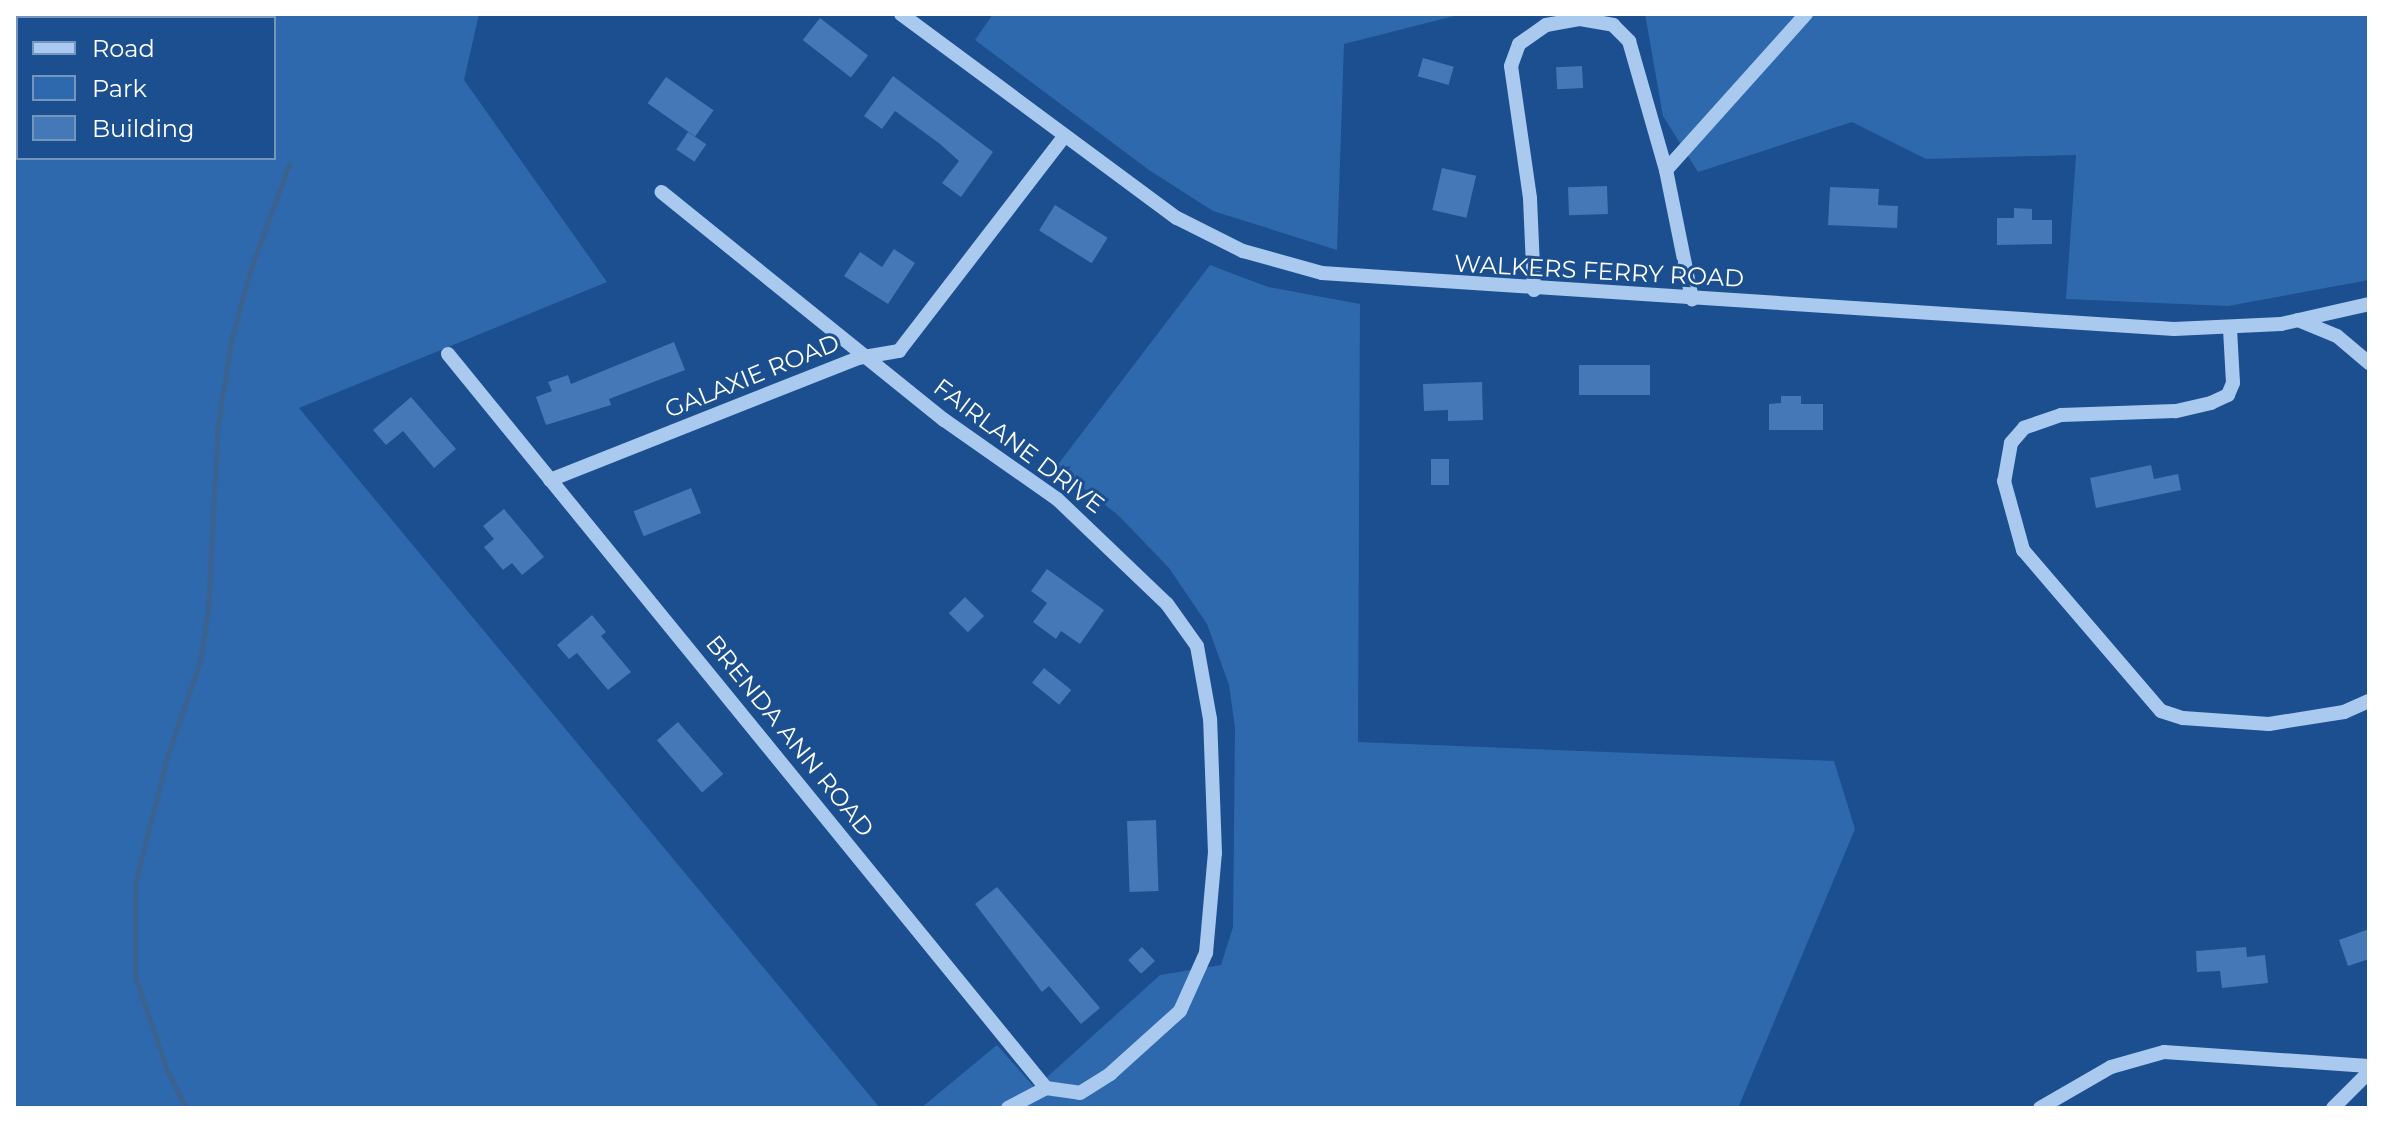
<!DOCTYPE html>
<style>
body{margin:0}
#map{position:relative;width:2383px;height:1122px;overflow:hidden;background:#1b4f8f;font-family:Montserrat,sans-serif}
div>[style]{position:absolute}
.green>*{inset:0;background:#2e69ad}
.stream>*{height:5px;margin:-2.5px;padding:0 2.5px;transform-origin:2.5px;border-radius:2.5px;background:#3c6290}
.building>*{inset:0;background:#4478b7;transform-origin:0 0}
.minor>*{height:14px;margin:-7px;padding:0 7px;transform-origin:7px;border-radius:7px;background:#a9c9ee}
span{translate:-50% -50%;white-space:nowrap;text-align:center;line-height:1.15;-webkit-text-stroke:6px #1b4f8f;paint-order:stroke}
.street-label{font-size:24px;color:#fff}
.frame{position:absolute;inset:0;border:16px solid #fff;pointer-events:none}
.legend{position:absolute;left:16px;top:16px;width:260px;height:144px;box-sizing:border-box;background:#1b4f8f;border:2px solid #7695bc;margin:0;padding:10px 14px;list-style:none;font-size:24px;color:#fff}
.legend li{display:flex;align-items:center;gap:16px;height:40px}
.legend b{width:40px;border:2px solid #7695bc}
</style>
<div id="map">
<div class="green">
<div style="clip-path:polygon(171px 14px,479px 14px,464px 80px,607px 282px,299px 408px,880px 1108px,14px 1108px,14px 66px,18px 158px,274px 158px,274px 18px,167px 18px)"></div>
<div style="clip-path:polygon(993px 14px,1462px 14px,1344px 44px,1337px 250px,1213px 211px,1149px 170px,975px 40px)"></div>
<div style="clip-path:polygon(1645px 14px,2369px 14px,2369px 280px,2228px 306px,2066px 299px,2076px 155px,1926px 159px,1852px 122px,1698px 172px,1663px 116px)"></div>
<div style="clip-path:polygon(1210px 265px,1268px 287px,1360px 304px,1358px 742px,1834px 761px,1855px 829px,1738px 1108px,921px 1108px,997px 1045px,1035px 1088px,1160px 975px,1221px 965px,1233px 927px,1235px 728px,1229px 685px,1207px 624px,1169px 568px,1118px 515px,1056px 467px)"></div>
</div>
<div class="stream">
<div style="left:186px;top:1108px;width:39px;rotate:-117deg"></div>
<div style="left:168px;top:1073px;width:102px;rotate:-108.8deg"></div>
<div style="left:135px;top:976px;width:93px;rotate:-90deg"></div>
<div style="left:135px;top:883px;width:130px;rotate:-75.7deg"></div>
<div style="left:167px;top:757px;width:102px;rotate:-71deg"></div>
<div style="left:200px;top:661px;width:51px;rotate:-80.9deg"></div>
<div style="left:208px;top:611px;width:188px;rotate:-87deg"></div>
<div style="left:218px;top:423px;width:87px;rotate:-80.8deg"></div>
<div style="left:232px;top:337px;width:68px;rotate:-74.7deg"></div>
<div style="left:250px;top:271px;width:114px;rotate:-70deg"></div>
</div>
<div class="building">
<div style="left:820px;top:18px;width:61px;height:28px;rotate:38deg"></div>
<div style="left:1423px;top:58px;width:32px;height:19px;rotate:16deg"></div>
<div style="left:1582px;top:66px;width:22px;height:26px;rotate:87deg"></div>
<div style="clip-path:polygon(893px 76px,993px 152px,961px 197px,942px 183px,959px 161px,940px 144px,895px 111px,882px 129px,864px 116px)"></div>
<div style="left:666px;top:77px;width:58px;height:32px;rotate:35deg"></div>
<div style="left:688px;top:132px;width:22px;height:21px;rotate:34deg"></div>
<div style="left:1442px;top:168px;width:35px;height:43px;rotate:13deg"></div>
<div style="left:1607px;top:186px;width:28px;height:39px;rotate:88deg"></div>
<div style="clip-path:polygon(1830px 187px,1879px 189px,1878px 205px,1898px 206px,1897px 228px,1828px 225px)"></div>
<div style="left:1055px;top:205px;width:62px;height:30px;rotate:32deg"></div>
<div style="clip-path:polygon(2014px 208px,2032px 209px,2032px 220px,2052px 220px,2052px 244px,1997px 245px,1997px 218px,2014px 218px)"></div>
<div style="clip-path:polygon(894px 249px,915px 263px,888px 304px,844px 276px,860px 252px,882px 267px)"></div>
<div style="clip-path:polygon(674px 342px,685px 370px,609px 399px,611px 405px,546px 425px,536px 397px,552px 391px,548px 382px,568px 375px,571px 384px)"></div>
<div style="left:1579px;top:365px;width:71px;height:30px"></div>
<div style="clip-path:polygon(1482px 382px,1483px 420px,1448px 421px,1448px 410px,1424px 411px,1423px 384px)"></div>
<div style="clip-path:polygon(1781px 396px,1801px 396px,1801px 404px,1823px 404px,1823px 430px,1769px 430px,1769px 404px,1781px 403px)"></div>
<div style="clip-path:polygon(411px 397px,456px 449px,434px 468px,403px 431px,386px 445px,373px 430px)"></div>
<div style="left:1431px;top:459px;width:18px;height:26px"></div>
<div style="clip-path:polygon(2151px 465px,2154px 479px,2178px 474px,2181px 490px,2096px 508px,2090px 478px)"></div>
<div style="left:691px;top:488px;width:27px;height:62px;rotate:68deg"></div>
<div style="clip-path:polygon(504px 509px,544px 557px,522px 575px,512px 563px,503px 570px,484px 547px,494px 539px,483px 526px)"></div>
<div style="clip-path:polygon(1047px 569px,1104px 610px,1080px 644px,1061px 631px,1056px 639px,1033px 622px,1047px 603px,1031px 591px)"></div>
<div style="left:965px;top:597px;width:27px;height:23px;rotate:45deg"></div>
<div style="clip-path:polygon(592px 615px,606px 632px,601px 636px,631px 672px,608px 690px,577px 653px,569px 659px,557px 645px)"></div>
<div style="left:1044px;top:668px;width:35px;height:19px;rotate:39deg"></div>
<div style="left:678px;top:722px;width:69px;height:28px;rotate:49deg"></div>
<div style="left:1156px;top:820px;width:71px;height:29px;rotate:88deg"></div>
<div style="clip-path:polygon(997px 887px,1100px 1008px,1081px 1024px,1049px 986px,1042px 992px,975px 904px)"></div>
<div style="clip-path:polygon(2369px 929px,2369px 959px,2348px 966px,2339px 940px)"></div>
<div style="left:1142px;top:947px;width:19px;height:19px;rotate:47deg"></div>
<div style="clip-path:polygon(2246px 947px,2247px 957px,2265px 955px,2268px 983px,2222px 988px,2220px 971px,2197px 972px,2196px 951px)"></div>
</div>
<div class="minor">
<div style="left:901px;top:14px;width:343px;rotate:36.5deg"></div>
<div style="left:1177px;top:218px;width:74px;rotate:26.6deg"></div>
<div style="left:1243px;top:251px;width:82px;rotate:15.6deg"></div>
<div style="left:1322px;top:273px;width:854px;rotate:3.76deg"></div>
<div style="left:2174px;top:329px;width:107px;rotate:-2.7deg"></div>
<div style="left:2281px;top:324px;width:90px;rotate:-12.8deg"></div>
<div style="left:1666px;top:170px;width:210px;rotate:-48.1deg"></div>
<div style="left:1534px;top:290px;width:92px;rotate:-92.5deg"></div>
<div style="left:1530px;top:198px;width:133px;rotate:-98.2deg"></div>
<div style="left:1511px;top:66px;width:23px;rotate:-70deg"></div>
<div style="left:1519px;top:44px;width:33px;rotate:-35deg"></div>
<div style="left:1546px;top:25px;width:35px;rotate:-10deg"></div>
<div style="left:1580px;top:19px;width:34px;rotate:10deg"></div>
<div style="left:1613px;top:25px;width:23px;rotate:45deg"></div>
<div style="left:1629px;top:41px;width:134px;rotate:74deg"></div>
<div style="left:1666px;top:170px;width:132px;rotate:78.6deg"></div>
<div style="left:2298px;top:320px;width:42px;rotate:22.3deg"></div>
<div style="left:2337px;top:336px;width:42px;rotate:40.2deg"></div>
<div style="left:2230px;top:329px;width:54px;rotate:86.8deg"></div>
<div style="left:2233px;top:383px;width:13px;rotate:113deg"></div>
<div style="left:2228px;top:395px;width:19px;rotate:155deg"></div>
<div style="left:2211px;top:403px;width:37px;rotate:167deg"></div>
<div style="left:2175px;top:411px;width:114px;rotate:178deg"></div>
<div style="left:2061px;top:415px;width:39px;rotate:161deg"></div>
<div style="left:2024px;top:428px;width:20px;rotate:131deg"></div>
<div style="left:2011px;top:443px;width:39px;rotate:100deg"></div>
<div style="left:2004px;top:481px;width:72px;rotate:74.6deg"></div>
<div style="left:2023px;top:550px;width:212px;rotate:49.4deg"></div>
<div style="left:2161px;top:711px;width:23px;rotate:18deg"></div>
<div style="left:2183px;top:718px;width:86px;rotate:4deg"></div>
<div style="left:2269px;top:724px;width:76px;rotate:-9.1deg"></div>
<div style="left:2344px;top:712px;width:27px;rotate:-24deg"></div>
<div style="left:448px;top:354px;width:947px;rotate:50.83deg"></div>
<div style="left:1046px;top:1088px;width:34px;rotate:8deg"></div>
<div style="left:1080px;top:1093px;width:36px;rotate:-32deg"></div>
<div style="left:1110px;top:1074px;width:94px;rotate:-42deg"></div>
<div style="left:1180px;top:1011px;width:64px;rotate:-65.9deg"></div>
<div style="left:1206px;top:953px;width:100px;rotate:-84.9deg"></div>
<div style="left:1215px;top:853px;width:134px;rotate:-92.1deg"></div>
<div style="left:1210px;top:719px;width:74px;rotate:-100.1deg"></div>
<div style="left:1197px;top:646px;width:52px;rotate:-125.5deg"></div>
<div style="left:1167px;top:604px;width:152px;rotate:-136.3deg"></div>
<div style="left:1057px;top:499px;width:138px;rotate:-145deg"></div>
<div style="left:944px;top:420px;width:363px;rotate:-141.1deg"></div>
<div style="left:550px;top:480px;width:331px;rotate:-21.6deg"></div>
<div style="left:858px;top:358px;width:42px;rotate:-9.7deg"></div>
<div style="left:899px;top:351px;width:270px;rotate:-52.4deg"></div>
<div style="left:1008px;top:1108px;width:43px;rotate:-27.8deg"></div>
<div style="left:2040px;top:1108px;width:82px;rotate:-30deg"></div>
<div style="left:2111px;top:1067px;width:55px;rotate:-15.8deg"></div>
<div style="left:2164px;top:1052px;width:205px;rotate:3.9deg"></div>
<div style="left:2333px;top:1108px;width:51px;rotate:-45deg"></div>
</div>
<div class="street-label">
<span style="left:1599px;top:271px;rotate:3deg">WALKERS FERRY ROAD</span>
<span style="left:752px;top:376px;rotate:-22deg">GALAXIE ROAD</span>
<span style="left:1019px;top:446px;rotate:37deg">FAIRLANE DRIVE</span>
<span style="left:790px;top:736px;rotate:51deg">BRENDA ANN ROAD</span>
</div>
<div class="frame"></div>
<ul class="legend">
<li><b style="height:10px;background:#a9c9ee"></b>Road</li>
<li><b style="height:22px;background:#2e69ad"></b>Park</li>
<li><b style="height:22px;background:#4478b7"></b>Building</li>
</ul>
</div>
